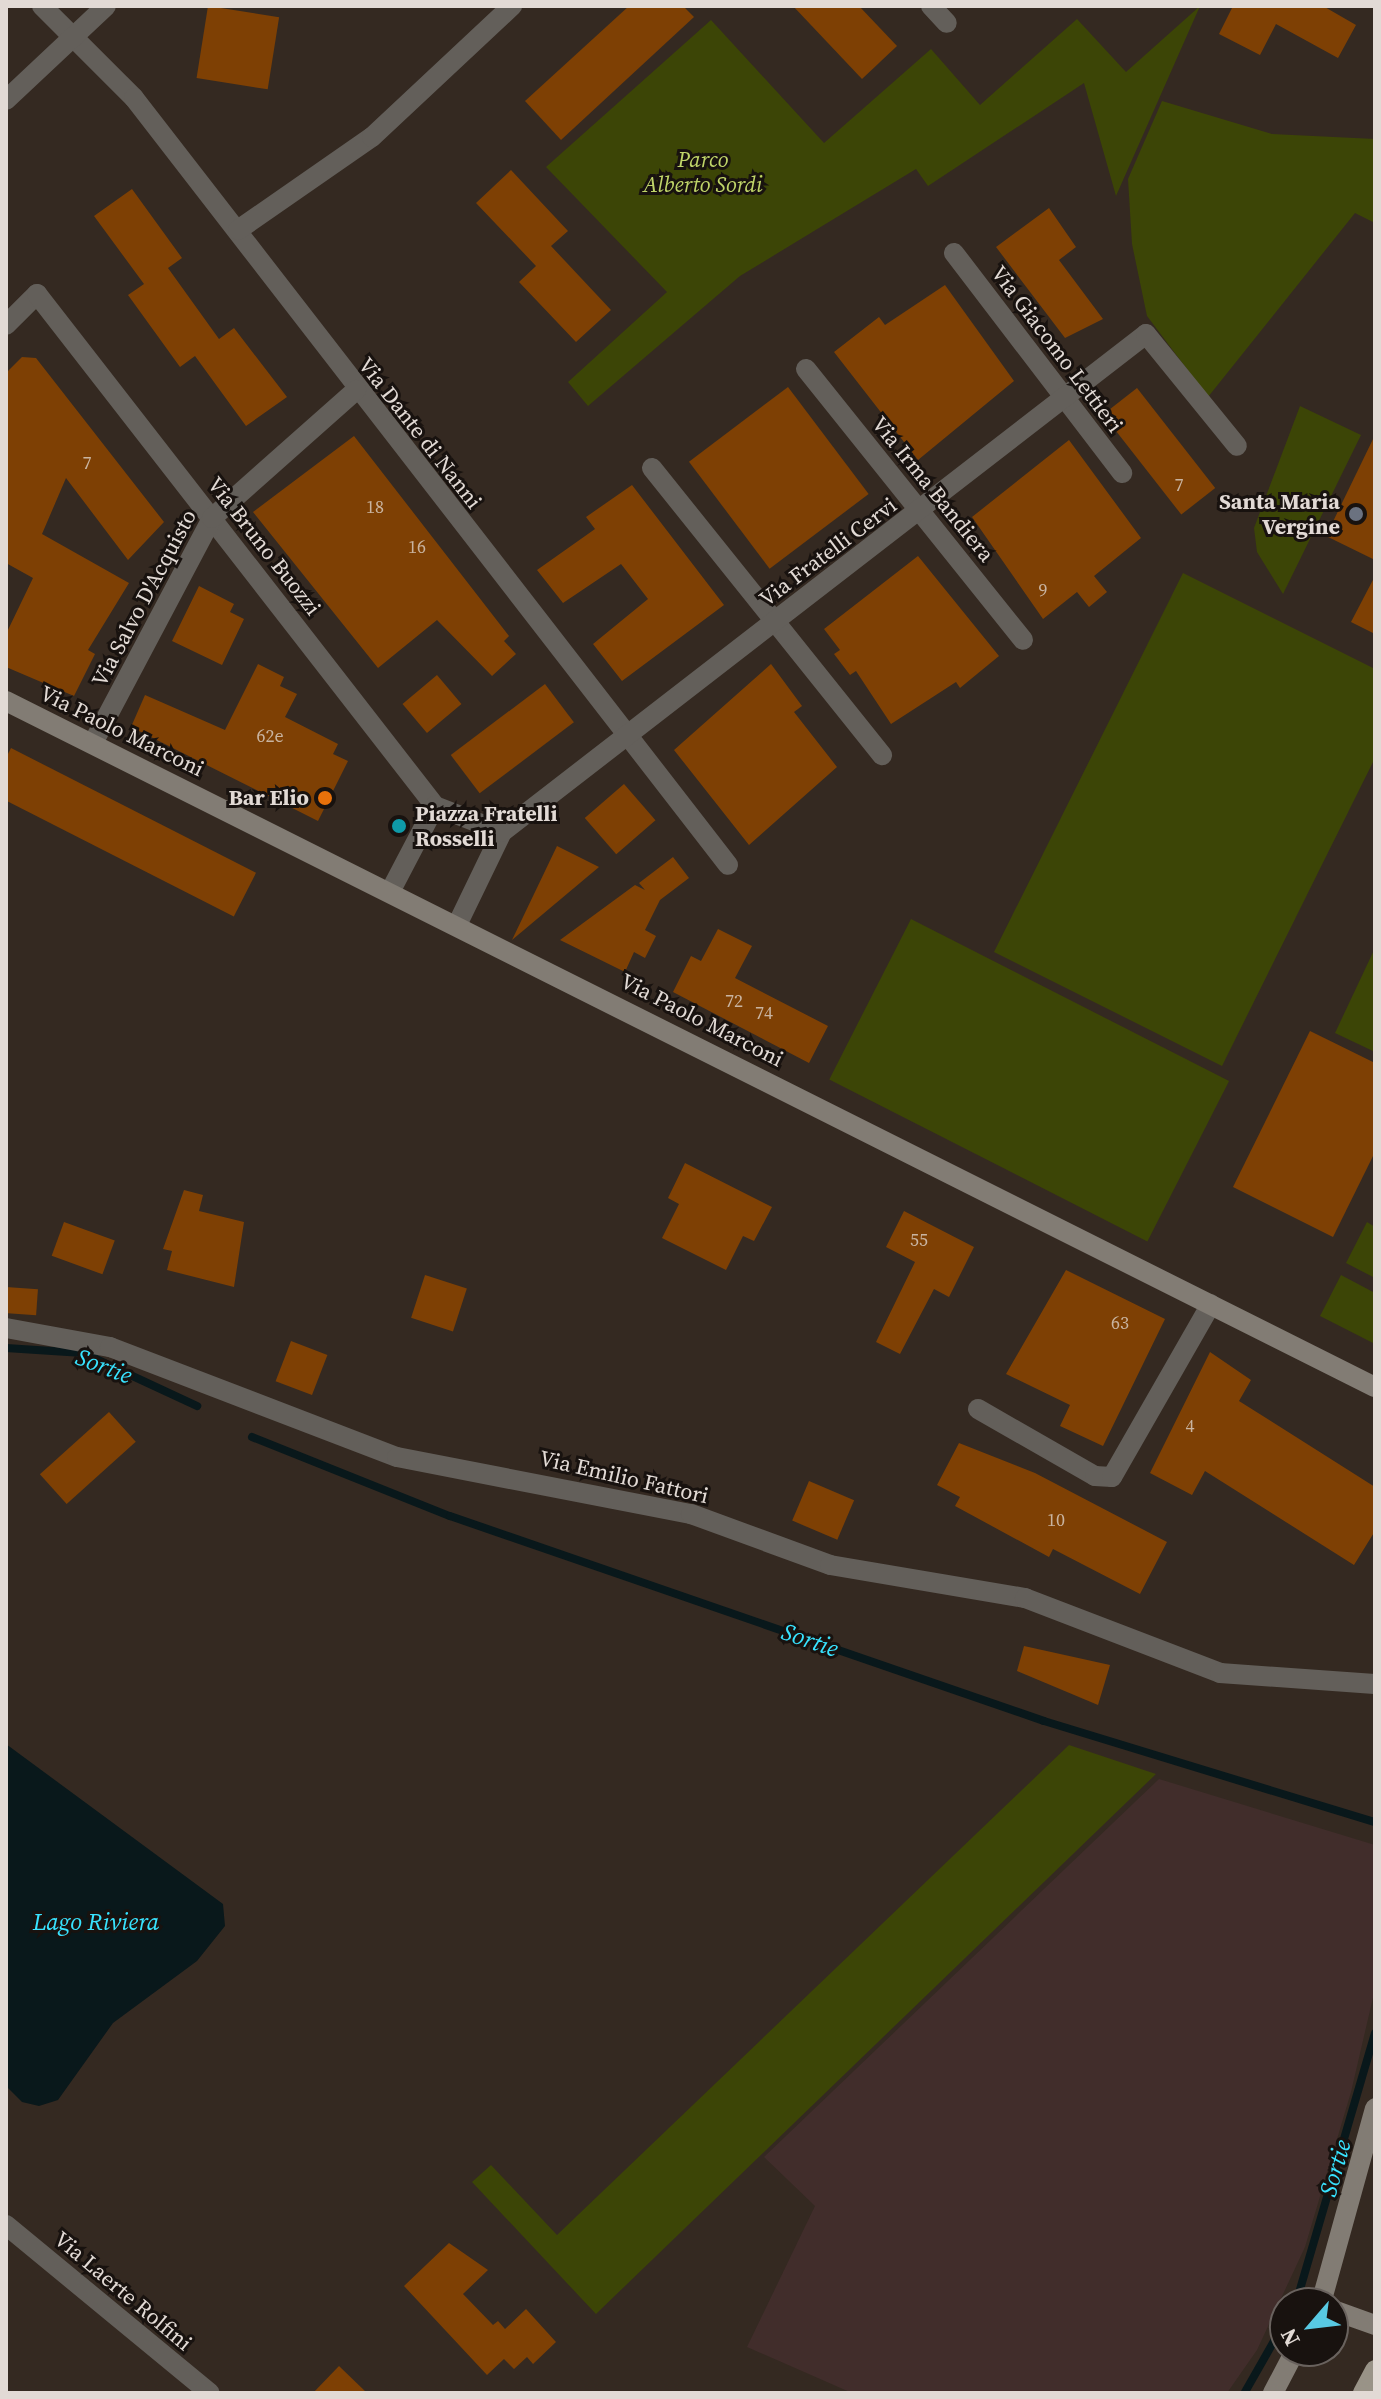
<!DOCTYPE html>
<style>
body{margin:0}
#map{position:relative;width:1381px;height:2399px;overflow:hidden;background:#342921;font-family:"Source Serif 4",serif}
div>[style]{position:absolute}
.industrial>*{inset:0;background:#412d2b}
.green>*{inset:0;background:#3c4506;transform-origin:0 0}
.water>*{inset:0;background:#09181b}
.stream>*{height:8px;margin:-4px;padding:0 4px;transform-origin:4px;border-radius:4px;background:#09181b}
.building>*{inset:0;background:#7e4004;transform-origin:0 0}
.street>*{height:20px;margin:-10px;padding:0 10px;transform-origin:10px;border-radius:10px;background:#635f5a}
.secondary>*{height:20px;margin:-10px;padding:0 10px;transform-origin:10px;border-radius:10px;background:#827c74}
.primary>*{height:20px;margin:-10px;padding:0 10px;transform-origin:10px;border-radius:10px;background:#999387}
.dots>*{width:22px;height:22px;translate:-50% -50%;box-sizing:border-box;border:4px solid #18120f;border-radius:50%}
span{translate:-50% -50%;white-space:nowrap;text-align:center;line-height:1.15;-webkit-text-stroke:6px #18120f;paint-order:stroke}
.number-label{font-size:18px;color:#c9b4a1}
.number-label span{-webkit-text-stroke-width:0}
.park-label{font-size:22px;color:#c0d569;font-style:italic}
.street-label{font-size:22px;color:#e2dad5}
.poi-label{font-size:22px;color:#e2dad5;font-weight:700}
.right{translate:-100% -50%;text-align:right}
.left{translate:0 -50%;text-align:left}
.water-label{font-size:24px;color:#38e3ff;font-style:italic}
.frame{position:absolute;inset:0;border:8px solid #e2dad5;pointer-events:none}
.north{position:absolute;left:1269px;top:2287px;width:80px;height:80px;box-sizing:border-box;background:#18120f;border:2px solid #69625e;border-radius:50%;rotate:242deg;font-size:22px;font-weight:700;line-height:32px;text-align:center;color:#e2dad5}
.north::after{content:'';display:block;margin:auto;width:28px;height:36px;background:#58c9e3;clip-path:polygon(50% 0,100% 100%,50% 72%,0 100%)}
</style>
<div id="map">
<div class="industrial">
<div style="clip-path:polygon(1159px 1779px,1375px 1845px,1375px 1989px,1351px 2092px,1305px 2247px,1257px 2350px,1227px 2393px,852px 2393px,747px 2347px,815px 2206px,764px 2157px)"></div>
</div>
<div class="green">
<div style="clip-path:polygon(1200px 6px,1116px 196px,1084px 83px,928px 186px,916px 169px,740px 276px,588px 406px,568px 382px,667px 292px,546px 167px,711px 20px,824px 143px,931px 49px,980px 105px,1077px 19px,1126px 72px)"></div>
<div style="clip-path:polygon(1162px 101px,1272px 134px,1375px 139px,1375px 223px,1355px 213px,1208px 397px,1147px 316px,1132px 244px,1128px 179px)"></div>
<div style="clip-path:polygon(1300px 406px,1361px 435px,1283px 594px,1257px 552px,1254px 528px)"></div>
<div style="clip-path:polygon(1183px 573px,1375px 669px,1375px 758px,1222px 1066px,994px 952px)"></div>
<div style="left:911px;top:919px;width:357px;height:180px;rotate:27deg"></div>
<div style="clip-path:polygon(1375px 948px,1375px 1052px,1335px 1033px)"></div>
<div style="clip-path:polygon(1367px 1222px,1375px 1227px,1375px 1278px,1346px 1263px)"></div>
<div style="clip-path:polygon(1341px 1275px,1375px 1293px,1375px 1344px,1320px 1316px)"></div>
<div style="clip-path:polygon(1069px 1745px,1156px 1774px,596px 2314px,472px 2182px,491px 2165px,557px 2235px)"></div>
</div>
<div class="water">
<div style="clip-path:polygon(6px 1744px,223px 1904px,225px 1926px,197px 1961px,113px 2023px,58px 2100px,39px 2106px,22px 2102px,6px 2086px)"></div>
</div>
<div class="stream">
<div style="left:6px;top:1348px;width:77px;rotate:3.7deg"></div>
<div style="left:83px;top:1353px;width:126px;rotate:24.9deg"></div>
<div style="left:252px;top:1437px;width:213px;rotate:21.8deg"></div>
<div style="left:450px;top:1516px;width:628px;rotate:19.04deg"></div>
<div style="left:1044px;top:1721px;width:346px;rotate:17deg"></div>
<div style="left:1296px;top:2303px;width:281px;rotate:-73.7deg"></div>
<div style="left:1245px;top:2392px;width:81px;rotate:-60.3deg"></div>
</div>
<div class="building">
<div style="left:208px;top:6px;width:72px;height:73px;rotate:9deg"></div>
<div style="clip-path:polygon(629px 6px,683px 6px,694px 17px,561px 140px,525px 101px)"></div>
<div style="clip-path:polygon(793px 6px,859px 6px,897px 46px,862px 79px)"></div>
<div style="clip-path:polygon(1233px 6px,1323px 6px,1356px 25px,1338px 58px,1276px 24px,1260px 55px,1219px 34px)"></div>
<div style="clip-path:polygon(511px 170px,568px 231px,551px 246px,611px 310px,576px 342px,519px 282px,536px 266px,476px 203px)"></div>
<div style="clip-path:polygon(132px 189px,182px 258px,168px 268px,219px 339px,234px 328px,287px 397px,246px 426px,195px 356px,180px 367px,128px 295px,144px 284px,94px 216px)"></div>
<div style="clip-path:polygon(1049px 208px,1076px 247px,1059px 260px,1103px 319px,1065px 338px,996px 247px)"></div>
<div style="clip-path:polygon(945px 285px,1014px 381px,918px 460px,834px 352px,879px 317px,885px 325px)"></div>
<div style="clip-path:polygon(22px 357px,36px 358px,164px 522px,128px 560px,66px 478px,42px 534px,129px 583px,88px 650px,95px 654px,74px 696px,6px 667px,6px 634px,33px 578px,6px 563px,6px 373px)"></div>
<div style="left:788px;top:387px;width:134px;height:124px;rotate:53deg"></div>
<div style="left:1137px;top:388px;width:127px;height:43px;rotate:52deg"></div>
<div style="clip-path:polygon(1375px 435px,1375px 560px,1326px 536px)"></div>
<div style="clip-path:polygon(354px 436px,509px 636px,504px 641px,516px 654px,492px 676px,437px 620px,378px 668px,253px 512px)"></div>
<div style="clip-path:polygon(1069px 440px,1141px 538px,1094px 576px,1107px 592px,1089px 607px,1077px 592px,1043px 619px,972px 517px)"></div>
<div style="clip-path:polygon(632px 485px,724px 605px,622px 681px,593px 644px,648px 599px,621px 564px,563px 603px,537px 570px,595px 529px,586px 517px)"></div>
<div style="clip-path:polygon(918px 556px,999px 656px,960px 688px,956px 682px,891px 724px,856px 671px,850px 675px,834px 654px,840px 650px,824px 629px)"></div>
<div style="clip-path:polygon(1375px 576px,1375px 634px,1351px 622px)"></div>
<div style="clip-path:polygon(199px 586px,234px 604px,230px 612px,244px 619px,222px 665px,172px 641px)"></div>
<div style="clip-path:polygon(258px 664px,284px 677px,280px 686px,297px 694px,285px 717px,338px 744px,333px 754px,348px 761px,318px 821px,131px 727px,145px 695px,225px 730px)"></div>
<div style="clip-path:polygon(771px 664px,802px 706px,794px 712px,837px 767px,749px 845px,674px 750px)"></div>
<div style="left:437px;top:675px;width:38px;height:45px;rotate:50deg"></div>
<div style="left:545px;top:684px;width:48px;height:118px;rotate:53deg"></div>
<div style="left:11px;top:748px;width:275px;height:49px;rotate:27deg"></div>
<div style="left:624px;top:784px;width:48px;height:52px;rotate:49deg"></div>
<div style="clip-path:polygon(557px 846px,599px 867px,512px 940px)"></div>
<div style="clip-path:polygon(673px 857px,689px 878px,660px 900px,645px 930px,656px 936px,645px 958px,634px 952px,625px 972px,560px 940px,635px 885px,645px 890px,639px 883px)"></div>
<div style="clip-path:polygon(718px 929px,752px 946px,735px 978px,828px 1026px,809px 1063px,673px 992px,691px 956px,701px 961px)"></div>
<div style="clip-path:polygon(1310px 1031px,1375px 1063px,1375px 1152px,1333px 1237px,1233px 1187px)"></div>
<div style="clip-path:polygon(685px 1163px,772px 1207px,754px 1241px,743px 1236px,726px 1270px,662px 1238px,679px 1204px,668px 1198px)"></div>
<div style="clip-path:polygon(184px 1190px,203px 1195px,199px 1211px,244px 1222px,234px 1287px,167px 1270px,172px 1251px,163px 1249px)"></div>
<div style="clip-path:polygon(904px 1211px,974px 1247px,949px 1297px,934px 1289px,900px 1354px,876px 1342px,915px 1262px,886px 1247px)"></div>
<div style="left:64px;top:1222px;width:54px;height:36px;rotate:20deg"></div>
<div style="clip-path:polygon(1066px 1270px,1165px 1319px,1103px 1446px,1060px 1426px,1070px 1405px,1006px 1374px)"></div>
<div style="left:425px;top:1275px;width:44px;height:45px;rotate:18deg"></div>
<div style="left:6px;top:1287px;width:32px;height:26px;rotate:4deg"></div>
<div style="left:291px;top:1341px;width:39px;height:43px;rotate:21deg"></div>
<div style="clip-path:polygon(1210px 1352px,1251px 1380px,1239px 1401px,1375px 1487px,1375px 1531px,1354px 1565px,1205px 1471px,1192px 1495px,1150px 1473px)"></div>
<div style="left:109px;top:1412px;width:40px;height:93px;rotate:48deg"></div>
<div style="clip-path:polygon(959px 1443px,1035px 1473px,1167px 1542px,1140px 1594px,1053px 1549px,1049px 1557px,955px 1506px,960px 1497px,937px 1485px)"></div>
<div style="left:809px;top:1481px;width:49px;height:43px;rotate:23deg"></div>
<div style="clip-path:polygon(1024px 1646px,1110px 1665px,1098px 1705px,1017px 1671px)"></div>
<div style="clip-path:polygon(449px 2243px,488px 2270px,463px 2294px,493px 2325px,498px 2321px,505px 2329px,526px 2309px,556px 2342px,533px 2364px,527px 2357px,514px 2369px,504px 2359px,487px 2375px,404px 2286px)"></div>
<div style="clip-path:polygon(339px 2366px,367px 2393px,313px 2393px)"></div>
</div>
<div class="street">
<div style="left:42px;top:6px;width:130px;rotate:45deg"></div>
<div style="left:134px;top:98px;width:970px;rotate:52.24deg"></div>
<div style="left:931px;top:6px;width:23px;rotate:47deg"></div>
<div style="left:6px;top:100px;width:137px;rotate:-43.2deg"></div>
<div style="left:238px;top:230px;width:163px;rotate:-34.8deg"></div>
<div style="left:372px;top:137px;width:192px;rotate:-43.1deg"></div>
<div style="left:954px;top:253px;width:277px;rotate:52.6deg"></div>
<div style="left:6px;top:325px;width:44px;rotate:-45deg"></div>
<div style="left:37px;top:294px;width:648px;rotate:52.14deg"></div>
<div style="left:435px;top:806px;width:72px;rotate:21.2deg"></div>
<div style="left:806px;top:369px;width:347px;rotate:51.3deg"></div>
<div style="left:652px;top:468px;width:368px;rotate:51.3deg"></div>
<div style="left:93px;top:743px;width:255px;rotate:-62.1deg"></div>
<div style="left:212px;top:518px;width:193px;rotate:-41.6deg"></div>
<div style="left:391px;top:890px;width:95px;rotate:-62.4deg"></div>
<div style="left:458px;top:923px;width:101px;rotate:-64.2deg"></div>
<div style="left:502px;top:832px;width:814px;rotate:-37.71deg"></div>
<div style="left:1146px;top:334px;width:144px;rotate:50.9deg"></div>
<div style="left:6px;top:1328px;width:106px;rotate:10.4deg"></div>
<div style="left:110px;top:1347px;width:307px;rotate:21deg"></div>
<div style="left:397px;top:1457px;width:299px;rotate:11deg"></div>
<div style="left:691px;top:1514px;width:148px;rotate:20.1deg"></div>
<div style="left:830px;top:1565px;width:198px;rotate:9.6deg"></div>
<div style="left:1025px;top:1598px;width:209px;rotate:21deg"></div>
<div style="left:1220px;top:1673px;width:155px;rotate:4.1deg"></div>
<div style="left:978px;top:1409px;width:135px;rotate:29.8deg"></div>
<div style="left:1095px;top:1476px;width:17px;rotate:3deg"></div>
<div style="left:1112px;top:1477px;width:199px;rotate:-60.2deg"></div>
<div style="left:6px;top:2225px;width:264px;rotate:39.5deg"></div>
</div>
<div class="secondary">
<div style="left:6px;top:701px;width:1531px;rotate:26.62deg"></div>
<div style="left:1321px;top:2303px;width:202px;rotate:-74.5deg"></div>
<div style="left:1333px;top:2310px;width:45px;rotate:19.7deg"></div>
<div style="left:1273px;top:2393px;width:47px;rotate:-62.4deg"></div>
</div>
<div class="primary">
<div style="left:1363px;top:2393px;width:26px;rotate:-62deg"></div>
</div>
<div class="dots">
<div style="left:1356px;top:514px;background:#6b7280"></div>
<div style="left:325px;top:798px;background:#e8710a"></div>
<div style="left:399px;top:826px;background:#0f9aa8"></div>
</div>
<div class="number-label">
<span style="left:87px;top:463px">7</span>
<span style="left:1179px;top:485px">7</span>
<span style="left:375px;top:507px">18</span>
<span style="left:417px;top:547px">16</span>
<span style="left:1043px;top:590px">9</span>
<span style="left:270px;top:736px">62e</span>
<span style="left:734px;top:1001px">72</span>
<span style="left:764px;top:1013px">74</span>
<span style="left:919px;top:1240px">55</span>
<span style="left:1120px;top:1323px">63</span>
<span style="left:1190px;top:1426px">4</span>
<span style="left:1056px;top:1520px">10</span>
</div>
<div class="park-label">
<span style="left:703px;top:172px">Parco<br>Alberto Sordi</span>
</div>
<div class="street-label">
<span style="left:1057px;top:349px;rotate:53deg">Via Giacomo Lettieri</span>
<span style="left:420px;top:433px;rotate:52deg">Via Dante di Nanni</span>
<span style="left:933px;top:489px;rotate:51deg">Via Irma Bandiera</span>
<span style="left:264px;top:546px;rotate:52deg">Via Bruno Buozzi</span>
<span style="left:828px;top:552px;rotate:-37deg">Via Fratelli Cervi</span>
<span style="left:144px;top:598px;rotate:-62deg">Via Salvo D'Acquisto</span>
<span style="left:122px;top:731px;rotate:26deg">Via Paolo Marconi</span>
<span style="left:702px;top:1020px;rotate:27deg">Via Paolo Marconi</span>
<span style="left:624px;top:1477px;rotate:13deg">Via Emilio Fattori</span>
<span style="left:123px;top:2291px;rotate:40deg">Via Laerte Rolfini</span>
</div>
<div class="poi-label">
<span class="right" style="left:1340px;top:514px">Santa Maria<br>Vergine</span>
<span class="right" style="left:309px;top:798px">Bar Elio</span>
<span class="left" style="left:415px;top:826px">Piazza Fratelli<br>Rosselli</span>
</div>
<div class="water-label">
<span style="left:104px;top:1366px;rotate:21deg">Sortie</span>
<span style="left:810px;top:1640px;rotate:19deg">Sortie</span>
<span style="left:96px;top:1922px">Lago Riviera</span>
<span style="left:1335px;top:2168px;rotate:-74deg">Sortie</span>
</div>
<div class="frame"></div>
<div class="north">N</div>
</div>
